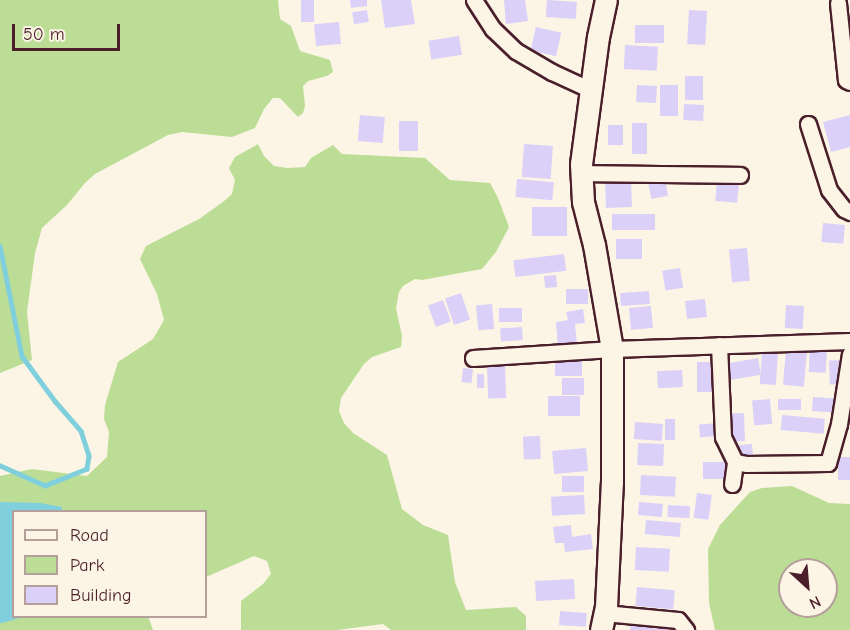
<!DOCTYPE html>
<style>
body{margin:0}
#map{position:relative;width:850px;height:630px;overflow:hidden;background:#fcf5e5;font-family:"Comic Neue",sans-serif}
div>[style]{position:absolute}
.green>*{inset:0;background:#bbdd96}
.water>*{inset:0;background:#80cfdd}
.stream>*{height:4.5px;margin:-2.25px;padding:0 2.25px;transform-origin:2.25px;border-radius:2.25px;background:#80cfdd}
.building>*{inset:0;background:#dad0f8;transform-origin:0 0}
.roads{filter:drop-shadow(2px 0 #4a1f2b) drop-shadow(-2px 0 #4a1f2b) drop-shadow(0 2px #4a1f2b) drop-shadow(0 -2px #4a1f2b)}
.street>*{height:15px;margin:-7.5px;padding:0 7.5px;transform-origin:7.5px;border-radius:7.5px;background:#fcf5e5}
.secondary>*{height:21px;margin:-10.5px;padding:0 10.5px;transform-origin:10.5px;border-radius:10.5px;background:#fcf5e5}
span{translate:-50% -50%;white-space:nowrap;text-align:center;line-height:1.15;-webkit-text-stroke:4.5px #fcf5e5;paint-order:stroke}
.legend{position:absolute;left:12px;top:510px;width:195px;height:108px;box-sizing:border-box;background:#fcf5e5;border:2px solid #b59f9b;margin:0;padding:8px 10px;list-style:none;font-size:18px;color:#4a1f2b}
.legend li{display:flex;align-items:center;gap:12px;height:30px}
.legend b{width:30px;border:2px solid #b59f9b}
.north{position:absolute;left:778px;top:558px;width:60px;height:60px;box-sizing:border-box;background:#fcf5e5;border:2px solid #b59f9b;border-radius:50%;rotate:154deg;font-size:16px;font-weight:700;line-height:24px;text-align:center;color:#4a1f2b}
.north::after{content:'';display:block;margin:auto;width:21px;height:27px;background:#4a1f2b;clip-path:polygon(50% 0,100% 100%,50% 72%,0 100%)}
.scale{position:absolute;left:12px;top:24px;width:108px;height:27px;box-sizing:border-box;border:3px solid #4a1f2b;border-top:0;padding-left:8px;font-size:18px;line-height:21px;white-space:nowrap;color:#4a1f2b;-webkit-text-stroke:4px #fcf5e5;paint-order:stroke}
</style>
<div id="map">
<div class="green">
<div style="clip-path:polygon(0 0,278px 0,280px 19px,291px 26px,300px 51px,330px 60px,333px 72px,327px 76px,308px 81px,303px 86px,305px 106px,303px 113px,298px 117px,280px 98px,273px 98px,264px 109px,255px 128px,232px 137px,182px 132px,168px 135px,95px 174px,85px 183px,67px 205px,42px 228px,35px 253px,27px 312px,32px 360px,0 373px)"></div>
<div style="clip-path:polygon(258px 144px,264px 156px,274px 166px,287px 168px,305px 167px,311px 158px,333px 145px,342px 154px,425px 158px,450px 180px,490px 183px,498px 198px,509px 227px,496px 252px,482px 269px,422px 280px,415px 279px,403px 286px,399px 292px,396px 308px,402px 336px,401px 347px,372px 357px,364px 364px,341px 398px,339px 411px,344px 423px,353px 433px,387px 455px,402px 509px,423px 525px,448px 535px,455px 582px,466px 610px,516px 607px,526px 616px,526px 630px,391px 630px,383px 624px,337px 630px,241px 630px,241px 601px,263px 584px,271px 574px,267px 561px,254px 556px,206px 577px,206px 512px,62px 512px,62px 507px,0 502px,0 476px,32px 469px,87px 476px,107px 457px,109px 432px,104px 419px,105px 405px,118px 362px,153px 339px,164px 320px,157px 294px,140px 259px,146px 246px,199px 219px,223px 202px,232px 194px,235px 180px,229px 168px,235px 157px)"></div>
<div style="clip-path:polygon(evenodd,792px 486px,829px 503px,850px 504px,850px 630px,715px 630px,709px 603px,708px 549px,720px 525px,750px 492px,762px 488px,792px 486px,790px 570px,826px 570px,826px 606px,790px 606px,790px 570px)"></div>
<div style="clip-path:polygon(23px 616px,148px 616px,153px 630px,0 630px,0 623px)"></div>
</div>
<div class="water">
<div style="clip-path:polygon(0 502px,40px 503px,62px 507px,62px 511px,14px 512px,14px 616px,23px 617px,2px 623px,0 623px)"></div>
</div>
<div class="stream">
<div style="left:0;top:246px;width:112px;rotate:78.7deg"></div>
<div style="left:22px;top:356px;width:56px;rotate:53.7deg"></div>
<div style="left:55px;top:401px;width:40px;rotate:49deg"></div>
<div style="left:81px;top:431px;width:26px;rotate:72deg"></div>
<div style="left:89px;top:456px;width:13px;rotate:99deg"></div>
<div style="left:87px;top:469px;width:45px;rotate:158deg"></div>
<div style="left:45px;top:486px;width:49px;rotate:-156deg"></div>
</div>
<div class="building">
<div style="left:301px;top:0;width:13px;height:22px"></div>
<div style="clip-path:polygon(350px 0,367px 0,367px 6px,351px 8px)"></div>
<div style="clip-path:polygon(381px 0,411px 0,415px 24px,385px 28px)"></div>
<div style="clip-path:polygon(504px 0,525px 0,528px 21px,506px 24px)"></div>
<div style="left:547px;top:0;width:30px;height:17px;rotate:4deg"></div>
<div style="left:367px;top:10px;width:12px;height:15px;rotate:81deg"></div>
<div style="left:689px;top:10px;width:18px;height:34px;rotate:3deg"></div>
<div style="left:339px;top:22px;width:22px;height:25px;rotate:85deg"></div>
<div style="left:635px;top:25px;width:29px;height:18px"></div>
<div style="left:536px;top:27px;width:26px;height:24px;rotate:13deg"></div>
<div style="left:459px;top:36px;width:19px;height:31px;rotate:81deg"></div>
<div style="left:625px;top:45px;width:33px;height:24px;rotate:3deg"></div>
<div style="left:685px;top:76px;width:18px;height:24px"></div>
<div style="left:637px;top:85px;width:20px;height:17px;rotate:3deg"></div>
<div style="left:660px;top:85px;width:18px;height:31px"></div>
<div style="left:684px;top:104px;width:20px;height:16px;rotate:3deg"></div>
<div style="left:360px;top:115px;width:25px;height:26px;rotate:5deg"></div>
<div style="clip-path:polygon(850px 115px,850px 147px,831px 152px,823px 122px)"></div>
<div style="left:399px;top:121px;width:19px;height:30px"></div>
<div style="left:632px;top:123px;width:15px;height:31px"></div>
<div style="left:608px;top:125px;width:15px;height:20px"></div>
<div style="left:524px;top:144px;width:29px;height:33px;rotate:4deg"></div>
<div style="left:517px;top:179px;width:37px;height:18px;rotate:5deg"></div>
<div style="left:631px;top:179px;width:28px;height:26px;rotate:88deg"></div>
<div style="left:665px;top:180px;width:16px;height:17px;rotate:79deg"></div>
<div style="left:717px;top:181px;width:22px;height:20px;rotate:5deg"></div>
<div style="left:532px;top:207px;width:35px;height:29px"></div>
<div style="left:655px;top:214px;width:16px;height:43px;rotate:90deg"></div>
<div style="left:823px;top:223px;width:22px;height:19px;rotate:5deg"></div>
<div style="left:616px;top:239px;width:26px;height:20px"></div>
<div style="left:747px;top:248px;width:33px;height:18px;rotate:85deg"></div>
<div style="left:564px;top:254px;width:17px;height:51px;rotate:83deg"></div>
<div style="left:680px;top:268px;width:20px;height:18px;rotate:81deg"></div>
<div style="left:556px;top:275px;width:12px;height:12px;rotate:85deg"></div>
<div style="left:588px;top:289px;width:15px;height:22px;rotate:90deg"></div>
<div style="left:649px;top:291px;width:13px;height:29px;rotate:86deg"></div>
<div style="left:461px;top:293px;width:28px;height:17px;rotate:71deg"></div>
<div style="left:705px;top:299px;width:18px;height:20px;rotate:84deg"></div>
<div style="left:443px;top:300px;width:23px;height:16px;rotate:70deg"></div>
<div style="left:492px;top:304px;width:25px;height:16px;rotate:85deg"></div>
<div style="left:786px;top:305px;width:18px;height:23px;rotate:3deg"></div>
<div style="left:651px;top:306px;width:22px;height:22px;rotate:85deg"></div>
<div style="left:522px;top:308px;width:14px;height:23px;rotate:90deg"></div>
<div style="clip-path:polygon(583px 309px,585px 323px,575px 324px,577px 345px,558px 347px,556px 322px,568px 320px,566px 312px)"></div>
<div style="left:522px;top:327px;width:13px;height:22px;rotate:86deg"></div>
<div style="left:810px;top:347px;width:17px;height:25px;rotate:3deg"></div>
<div style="left:786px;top:350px;width:21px;height:35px;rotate:5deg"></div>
<div style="left:762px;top:352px;width:16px;height:32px;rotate:4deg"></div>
<div style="left:758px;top:358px;width:17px;height:31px;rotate:80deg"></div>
<div style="left:845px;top:360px;width:24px;height:16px;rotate:88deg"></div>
<div style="left:555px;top:361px;width:27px;height:15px"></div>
<div style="left:697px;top:362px;width:21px;height:30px"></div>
<div style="left:505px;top:365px;width:33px;height:18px;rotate:88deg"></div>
<div style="left:463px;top:368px;width:10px;height:14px;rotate:6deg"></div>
<div style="left:682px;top:370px;width:17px;height:25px;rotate:87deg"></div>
<div style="left:477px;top:374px;width:7px;height:14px"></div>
<div style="left:562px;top:378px;width:22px;height:17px"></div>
<div style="left:548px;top:396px;width:32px;height:20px"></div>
<div style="left:813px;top:397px;width:26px;height:14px;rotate:4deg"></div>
<div style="left:770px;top:399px;width:25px;height:18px;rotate:85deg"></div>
<div style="left:778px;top:399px;width:23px;height:11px"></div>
<div style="left:744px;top:413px;width:28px;height:19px;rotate:88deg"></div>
<div style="left:782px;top:415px;width:43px;height:15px;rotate:5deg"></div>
<div style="left:665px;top:419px;width:10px;height:21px"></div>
<div style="left:635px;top:422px;width:28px;height:17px;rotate:4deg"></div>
<div style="left:719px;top:423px;width:13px;height:20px;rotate:86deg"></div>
<div style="left:540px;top:436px;width:23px;height:17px;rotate:88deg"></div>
<div style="left:638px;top:443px;width:26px;height:22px;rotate:2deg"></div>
<div style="left:752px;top:444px;width:11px;height:20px;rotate:85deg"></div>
<div style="left:586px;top:448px;width:23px;height:34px;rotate:85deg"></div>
<div style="left:838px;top:457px;width:12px;height:23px"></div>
<div style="left:703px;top:462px;width:26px;height:17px"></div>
<div style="left:641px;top:475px;width:35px;height:20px;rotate:3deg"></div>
<div style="left:562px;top:476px;width:22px;height:16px"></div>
<div style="left:697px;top:493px;width:15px;height:25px;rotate:8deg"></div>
<div style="left:584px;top:495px;width:19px;height:33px;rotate:87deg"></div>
<div style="left:639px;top:502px;width:24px;height:13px;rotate:5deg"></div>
<div style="left:668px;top:505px;width:22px;height:12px;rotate:3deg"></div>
<div style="left:646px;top:520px;width:35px;height:14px;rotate:5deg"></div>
<div style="clip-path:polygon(571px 525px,572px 537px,591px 534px,593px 549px,565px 552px,564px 543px,555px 543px,553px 527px)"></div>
<div style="left:636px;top:547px;width:34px;height:23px;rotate:3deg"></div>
<div style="left:574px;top:579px;width:20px;height:39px;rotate:87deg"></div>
<div style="left:637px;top:587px;width:38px;height:19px;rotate:5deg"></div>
<div style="left:560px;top:611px;width:27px;height:14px;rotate:4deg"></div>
<div style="clip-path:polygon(659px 620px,670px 622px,668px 630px,630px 630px,631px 624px,657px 629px)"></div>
</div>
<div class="roads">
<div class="street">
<div style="left:474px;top:0;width:35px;rotate:57deg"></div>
<div style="left:493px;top:29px;width:32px;rotate:44deg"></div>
<div style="left:516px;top:51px;width:42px;rotate:30.3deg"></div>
<div style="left:552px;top:72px;width:43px;rotate:24.8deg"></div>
<div style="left:838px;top:3px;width:77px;rotate:84.1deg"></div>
<div style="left:846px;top:80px;width:4px;rotate:27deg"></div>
<div style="left:808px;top:124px;width:69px;rotate:72.3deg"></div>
<div style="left:829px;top:190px;width:24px;rotate:52deg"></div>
<div style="left:844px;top:209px;width:7px;rotate:27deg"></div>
<div style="left:581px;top:173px;width:159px;rotate:0.7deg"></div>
<div style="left:719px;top:345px;width:92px;rotate:87.5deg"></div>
<div style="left:723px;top:437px;width:28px;rotate:64deg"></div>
<div style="left:735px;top:462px;width:11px;rotate:10deg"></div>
<div style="left:746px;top:464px;width:82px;rotate:-0.7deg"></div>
<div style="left:828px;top:463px;width:41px;rotate:-74.2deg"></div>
<div style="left:839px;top:424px;width:71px;rotate:-81.1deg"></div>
<div style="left:473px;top:358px;width:139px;rotate:-3.7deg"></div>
<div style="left:612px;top:349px;width:238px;rotate:-1.9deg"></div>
<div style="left:732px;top:484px;width:22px;rotate:-82deg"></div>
<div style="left:604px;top:613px;width:74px;rotate:5.4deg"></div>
<div style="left:678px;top:620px;width:13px;rotate:51deg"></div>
</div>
<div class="secondary">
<div style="left:601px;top:630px;width:24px;rotate:-78deg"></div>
<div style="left:606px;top:607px;width:125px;rotate:-87.3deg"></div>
<div style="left:612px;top:482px;width:133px;rotate:-90deg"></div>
<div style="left:612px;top:349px;width:106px;rotate:-99.8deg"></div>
<div style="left:594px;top:245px;width:44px;rotate:-104.3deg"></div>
<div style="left:583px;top:202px;width:38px;rotate:-93deg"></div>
<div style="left:581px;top:164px;width:128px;rotate:-82.4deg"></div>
<div style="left:598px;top:37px;width:38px;rotate:-78deg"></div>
</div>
</div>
<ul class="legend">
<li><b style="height:8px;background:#fcf5e5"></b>Road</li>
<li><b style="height:16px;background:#bbdd96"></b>Park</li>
<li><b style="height:16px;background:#dad0f8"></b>Building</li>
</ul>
<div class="north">N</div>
<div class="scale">50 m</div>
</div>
